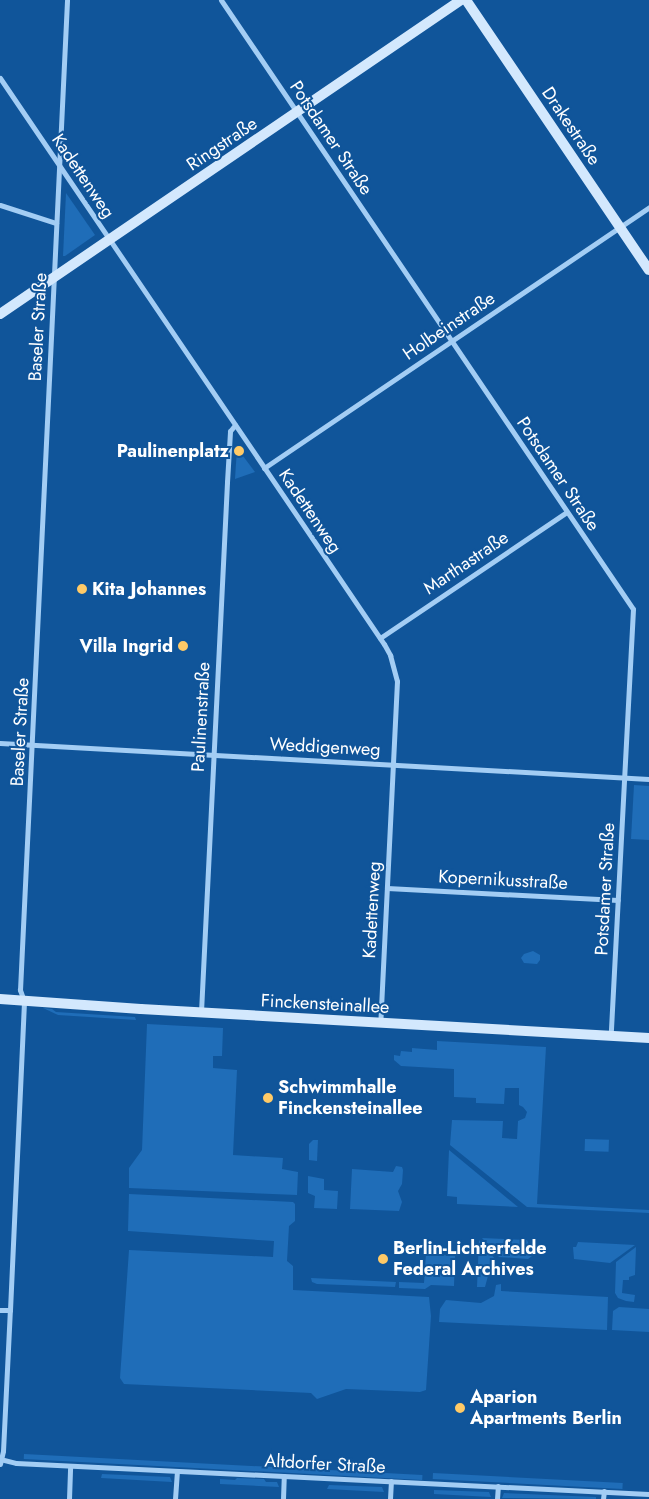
<!DOCTYPE html>
<meta charset="utf-8">
<style>
body{margin:0}
#map{position:relative;width:649px;height:1499px;overflow:hidden;background:#10559a;font-family:Jost,sans-serif}
div>[style]{position:absolute}
.green>*{inset:0;background:#1f6db8;transform-origin:0 0}
.street>*{height:5px;margin:-2.5px;padding:0 2.5px;transform-origin:2.5px;border-radius:2.5px;background:#a3cdf4}
.secondary>*{height:10px;margin:-5px;padding:0 5px;transform-origin:5px;border-radius:5px;background:#d3e8fd}
.dots>*{width:14px;height:14px;translate:-50% -50%;box-sizing:border-box;border:2px solid #10559a;border-radius:50%}
span{translate:-50% -50%;white-space:nowrap;text-align:center;line-height:1.15;-webkit-text-stroke:4px #10559a;paint-order:stroke}
.street-label{font-size:18px;color:#fff}
.poi-label{font-size:18px;color:#fff;font-weight:700}
.right{translate:-100% -50%;text-align:right}
.left{translate:0 -50%;text-align:left}
</style>
<div id="map">
<div class="green">
<div style="clip-path:polygon(66px 193px,95px 235px,65px 256px,63px 256px)"></div>
<div style="clip-path:polygon(237px 448px,255px 472px,235px 479px)"></div>
<div style="clip-path:polygon(634px 785px,649px 786px,649px 840px,631px 839px)"></div>
<div style="clip-path:polygon(533px 951px,540px 955px,540px 960px,537px 964px,524px 963px,521px 958px,524px 954px)"></div>
<div style="clip-path:polygon(43px 1008px,52px 1009px,56px 1012px,135px 1017px,136px 1020px,58px 1015px)"></div>
<div style="clip-path:polygon(147px 1024px,223px 1028px,222px 1056px,213px 1056px,213px 1068px,237px 1070px,233px 1155px,283px 1158px,282px 1169px,298px 1172px,297px 1195px,129px 1188px,129px 1168px,142px 1150px)"></div>
<div style="clip-path:polygon(437px 1041px,546px 1047px,537px 1204px,649px 1210px,649px 1213px,527px 1207px,450px 1145px,452px 1120px,503px 1121px,502px 1138px,517px 1139px,518px 1121px,525px 1118px,527px 1112px,523px 1107px,519px 1105px,519px 1088px,505px 1088px,504px 1104px,476px 1103px,476px 1098px,454px 1097px,454px 1069px,401px 1066px,394px 1060px,394px 1055px,400px 1056px,401px 1051px,412px 1052px,412px 1048px,437px 1050px)"></div>
<div style="left:585px;top:1139px;width:24px;height:12px;rotate:2deg"></div>
<div style="clip-path:polygon(313px 1140px,318px 1140px,317px 1161px,309px 1160px,309px 1144px)"></div>
<div style="clip-path:polygon(449px 1150px,518px 1207px,457px 1204px,457px 1197px,447px 1196px)"></div>
<div style="clip-path:polygon(396px 1166px,402px 1167px,403px 1170px,402px 1184px,398px 1191px,402px 1202px,399px 1211px,350px 1209px,352px 1169px,393px 1172px)"></div>
<div style="clip-path:polygon(308px 1176px,324px 1179px,324px 1190px,338px 1191px,337px 1209px,314px 1208px,315px 1196px,308px 1193px)"></div>
<div style="clip-path:polygon(129px 1194px,293px 1202px,295px 1204px,295px 1221px,289px 1226px,287px 1261px,293px 1266px,293px 1290px,429px 1297px,431px 1316px,426px 1390px,420px 1392px,346px 1389px,317px 1399px,311px 1393px,124px 1384px,120px 1378px,129px 1250px,273px 1257px,274px 1241px,128px 1231px)"></div>
<div style="clip-path:polygon(482px 1238px,527px 1240px,529px 1245px,532px 1245px,532px 1256px,528px 1259px,499px 1257px)"></div>
<div style="clip-path:polygon(479px 1240px,495px 1259px,491px 1265px,485px 1287px,477px 1287px)"></div>
<div style="clip-path:polygon(578px 1242px,635px 1245px,610px 1263px,574px 1259px,573px 1247px,576px 1247px)"></div>
<div style="clip-path:polygon(636px 1247px,635px 1275px,629px 1277px,629px 1280px,623px 1280px,622px 1293px,635px 1295px,634px 1302px,626px 1301px,618px 1298px,615px 1293px,616px 1262px)"></div>
<div style="clip-path:polygon(426px 1254px,455px 1256px,454px 1286px,431px 1285px,425px 1289px,399px 1288px,399px 1282px,424px 1283px)"></div>
<div style="clip-path:polygon(311px 1278px,396px 1282px,395px 1287px,317px 1284px,312px 1282px)"></div>
<div style="clip-path:polygon(501px 1284px,501px 1291px,608px 1297px,607px 1330px,439px 1322px,440px 1309px,446px 1300px,481px 1303px,494px 1296px,496px 1285px)"></div>
<div style="clip-path:polygon(619px 1307px,649px 1309px,649px 1332px,612px 1330px,613px 1311px)"></div>
<div style="left:24px;top:1454px;width:399px;height:5px;rotate:3deg"></div>
<div style="left:433px;top:1473px;width:190px;height:6px;rotate:3deg"></div>
<div style="clip-path:polygon(102px 1474px,170px 1477px,172px 1482px,101px 1478px)"></div>
<div style="clip-path:polygon(237px 1478px,264px 1479px,266px 1482px,277px 1482px,279px 1487px,220px 1484px,220px 1479px,235px 1480px)"></div>
<div style="clip-path:polygon(329px 1485px,382px 1487px,384px 1492px,327px 1489px)"></div>
<div style="clip-path:polygon(434px 1490px,489px 1492px,491px 1497px,434px 1494px)"></div>
<div style="clip-path:polygon(504px 1493px,596px 1497px,596px 1499px,502px 1498px)"></div>
</div>
<div class="street">
<div style="left:221px;top:0;width:735px;rotate:55.92deg"></div>
<div style="left:633px;top:609px;width:427px;rotate:93deg"></div>
<div style="left:0;top:78px;width:684px;rotate:55.85deg"></div>
<div style="left:384px;top:644px;width:13px;rotate:61deg"></div>
<div style="left:390px;top:655px;width:27px;rotate:75deg"></div>
<div style="left:397px;top:681px;width:342px;rotate:92.8deg"></div>
<div style="left:0;top:205px;width:59px;rotate:17.8deg"></div>
<div style="left:264px;top:468px;width:465px;rotate:-34.1deg"></div>
<div style="left:380px;top:638px;width:225px;rotate:-34deg"></div>
<div style="left:0;top:743px;width:650px;rotate:3.17deg"></div>
<div style="left:387px;top:888px;width:231px;rotate:3deg"></div>
<div style="left:201px;top:1012px;width:531px;rotate:-87.19deg"></div>
<div style="left:227px;top:482px;width:51px;rotate:-86.6deg"></div>
<div style="left:230px;top:431px;width:8px;rotate:-50deg"></div>
<div style="left:0;top:1310px;width:10px"></div>
<div style="left:0;top:1459px;width:16px;rotate:14deg"></div>
<div style="left:16px;top:1463px;width:634px;rotate:2.8deg"></div>
<div style="left:0;top:1464px;width:13px;rotate:-77deg"></div>
<div style="left:3px;top:1451px;width:141px;rotate:-87.2deg"></div>
<div style="left:10px;top:1310px;width:309px;rotate:-87.4deg"></div>
<div style="left:24px;top:1001px;width:12px;rotate:-110deg"></div>
<div style="left:20px;top:990px;width:991px;rotate:-87.28deg"></div>
<div style="left:69px;top:1499px;width:33px;rotate:-88deg"></div>
<div style="left:175px;top:1499px;width:28px;rotate:-86deg"></div>
<div style="left:283px;top:1499px;width:23px;rotate:-88deg"></div>
<div style="left:390px;top:1499px;width:18px;rotate:-87deg"></div>
<div style="left:497px;top:1499px;width:13px;rotate:-86deg"></div>
<div style="left:603px;top:1499px;width:8px;rotate:-83deg"></div>
</div>
<div class="secondary">
<div style="left:466px;top:0;width:326px;rotate:55.9deg"></div>
<div style="left:0;top:314px;width:558px;rotate:-34.26deg"></div>
<div style="left:0;top:999px;width:141px;rotate:4.1deg"></div>
<div style="left:141px;top:1009px;width:509px;rotate:3.27deg"></div>
</div>
<div class="dots">
<div style="left:239px;top:451px;background:#ffca67"></div>
<div style="left:82px;top:589px;background:#ffca67"></div>
<div style="left:183px;top:646px;background:#ffca67"></div>
<div style="left:268px;top:1098px;background:#ffca67"></div>
<div style="left:383px;top:1259px;background:#ffca67"></div>
<div style="left:460px;top:1408px;background:#ffca67"></div>
</div>
<div class="street-label">
<span style="left:571px;top:126px;rotate:56deg">Drakestraße</span>
<span style="left:331px;top:138px;rotate:56deg">Potsdamer Straße</span>
<span style="left:222px;top:144px;rotate:-34deg">Ringstraße</span>
<span style="left:83px;top:176px;rotate:56deg">Kadettenweg</span>
<span style="left:449px;top:326px;rotate:-34deg">Holbeinstraße</span>
<span style="left:38px;top:327px;rotate:-87deg">Baseler Straße</span>
<span style="left:558px;top:474px;rotate:56deg">Potsdamer Straße</span>
<span style="left:310px;top:511px;rotate:56deg">Kadettenweg</span>
<span style="left:466px;top:563px;rotate:-34deg">Marthastraße</span>
<span style="left:201px;top:717px;rotate:-87deg">Paulinenstraße</span>
<span style="left:20px;top:732px;rotate:-87deg">Baseler Straße</span>
<span style="left:325px;top:747px;rotate:3deg">Weddigenweg</span>
<span style="left:503px;top:880px;rotate:3deg">Kopernikusstraße</span>
<span style="left:605px;top:889px;rotate:-87deg">Potsdamer Straße</span>
<span style="left:372px;top:910px;rotate:-87deg">Kadettenweg</span>
<span style="left:325px;top:1004px;rotate:3deg">Finckensteinallee</span>
<span style="left:325px;top:1464px;rotate:3deg">Altdorfer Straße</span>
</div>
<div class="poi-label">
<span class="right" style="left:229px;top:451px">Paulinenplatz</span>
<span class="left" style="left:92px;top:589px">Kita Johannes</span>
<span class="right" style="left:173px;top:646px">Villa Ingrid</span>
<span class="left" style="left:278px;top:1098px">Schwimmhalle<br>Finckensteinallee</span>
<span class="left" style="left:393px;top:1259px">Berlin-Lichterfelde<br>Federal Archives</span>
<span class="left" style="left:470px;top:1408px">Aparion<br>Apartments Berlin</span>
</div>
</div>
